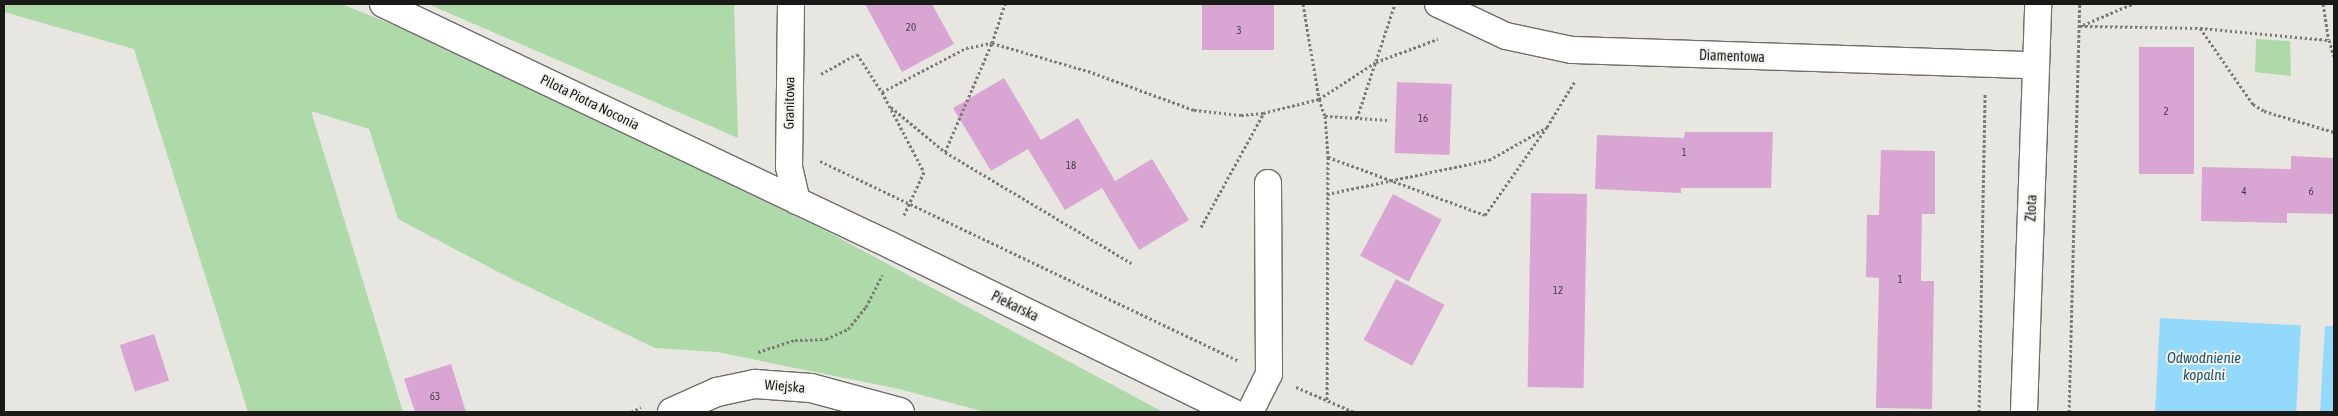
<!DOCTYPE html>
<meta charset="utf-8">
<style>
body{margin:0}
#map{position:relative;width:2338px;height:416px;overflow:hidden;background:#e8e6e1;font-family:"Asap Condensed",sans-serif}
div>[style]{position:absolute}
.green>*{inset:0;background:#aed9a9}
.water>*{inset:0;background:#93d9fc;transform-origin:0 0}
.building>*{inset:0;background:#d9a6d4;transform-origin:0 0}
.path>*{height:3px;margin-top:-1.5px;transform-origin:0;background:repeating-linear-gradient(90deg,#7b7a77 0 2.5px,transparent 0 5px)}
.roads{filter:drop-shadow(1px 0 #706d69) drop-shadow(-1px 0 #706d69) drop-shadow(0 1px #706d69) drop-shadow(0 -1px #706d69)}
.street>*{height:26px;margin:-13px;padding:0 13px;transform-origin:13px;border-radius:13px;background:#fff}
.secondary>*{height:28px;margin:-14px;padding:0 14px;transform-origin:14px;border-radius:14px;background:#fff}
span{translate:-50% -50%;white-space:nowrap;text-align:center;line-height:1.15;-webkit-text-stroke:4px #f5f3ee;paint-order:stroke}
.number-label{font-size:11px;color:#4a3d47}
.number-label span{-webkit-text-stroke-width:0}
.street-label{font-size:14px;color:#1a1a18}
.water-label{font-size:15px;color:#1f556d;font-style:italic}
.frame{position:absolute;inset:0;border:5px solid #1a1a18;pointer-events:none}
</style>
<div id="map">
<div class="green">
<div style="clip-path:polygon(4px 4px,342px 4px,398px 27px,750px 190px,1163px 412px,985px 412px,899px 389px,717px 352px,655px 348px,502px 274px,398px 219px,369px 129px,311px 111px,403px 412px,248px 412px,134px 49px,4px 12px)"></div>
<div style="clip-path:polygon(428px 4px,734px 4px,738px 138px)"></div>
<div style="clip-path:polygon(2256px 39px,2290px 41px,2291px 76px,2255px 72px)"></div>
</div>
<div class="water">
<div style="left:2160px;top:318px;width:141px;height:94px;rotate:3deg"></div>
<div style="clip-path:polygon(2325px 326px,2334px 326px,2334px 412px,2320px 412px)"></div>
</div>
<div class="building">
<div style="clip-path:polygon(865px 4px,932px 4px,954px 44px,902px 72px)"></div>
<div style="left:1202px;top:4px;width:72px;height:46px"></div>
<div style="left:2139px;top:47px;width:55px;height:127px"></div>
<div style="clip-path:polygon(1004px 78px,1041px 140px,1078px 118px,1115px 181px,1152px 159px,1189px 220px,1139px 250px,1102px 188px,1065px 210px,1028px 149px,991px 171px,953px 108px)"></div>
<div style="left:1397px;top:82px;width:55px;height:71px;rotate:2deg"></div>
<div style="clip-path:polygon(1685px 132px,1773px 132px,1771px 188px,1681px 188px,1681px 193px,1595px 189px,1597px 135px,1684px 138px)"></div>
<div style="clip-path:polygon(1881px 150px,1935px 151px,1935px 214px,1922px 214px,1921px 281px,1934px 281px,1932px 409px,1876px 408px,1879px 278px,1866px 277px,1867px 215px,1879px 215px)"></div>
<div style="clip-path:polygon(2291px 156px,2334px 158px,2334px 214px,2287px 213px,2287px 223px,2201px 221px,2202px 167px,2291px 169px)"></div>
<div style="left:1531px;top:193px;width:56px;height:194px;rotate:1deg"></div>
<div style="left:1393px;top:194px;width:55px;height:70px;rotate:28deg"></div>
<div style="left:1396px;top:279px;width:55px;height:69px;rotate:28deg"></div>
<div style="left:154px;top:334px;width:49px;height:36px;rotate:72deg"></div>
<div style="clip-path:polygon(451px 364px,466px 412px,415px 412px,404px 379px)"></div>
</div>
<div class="path">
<div style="left:1303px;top:4px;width:96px;rotate:80.4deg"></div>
<div style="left:1319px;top:99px;width:18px;rotate:71deg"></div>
<div style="left:1325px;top:116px;width:41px;rotate:85.8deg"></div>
<div style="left:1328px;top:157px;width:245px;rotate:90.2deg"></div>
<div style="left:2323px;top:4px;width:36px;rotate:81deg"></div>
<div style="left:2329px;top:40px;width:17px;rotate:73deg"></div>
<div style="left:2083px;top:25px;width:53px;rotate:-23.2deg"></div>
<div style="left:2080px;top:26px;width:120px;rotate:1deg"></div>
<div style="left:2200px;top:28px;width:130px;rotate:5.3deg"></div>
<div style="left:2200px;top:28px;width:93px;rotate:55.1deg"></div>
<div style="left:2253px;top:104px;width:13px;rotate:32deg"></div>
<div style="left:2264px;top:111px;width:73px;rotate:16.7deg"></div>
<div style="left:821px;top:74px;width:41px;rotate:-29.1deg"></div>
<div style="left:857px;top:54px;width:45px;rotate:56.7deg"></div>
<div style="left:882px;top:92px;width:90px;rotate:62.3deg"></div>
<div style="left:924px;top:172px;width:50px;rotate:115deg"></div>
<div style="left:882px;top:92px;width:95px;rotate:-27.6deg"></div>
<div style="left:966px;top:48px;width:26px;rotate:-11deg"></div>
<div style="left:992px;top:43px;width:100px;rotate:16.3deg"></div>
<div style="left:1088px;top:71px;width:113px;rotate:20.2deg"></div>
<div style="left:1194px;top:110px;width:47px;rotate:6.1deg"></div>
<div style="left:1241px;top:115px;width:22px;rotate:-5deg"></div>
<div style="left:1263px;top:113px;width:58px;rotate:-14deg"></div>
<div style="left:1319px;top:99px;width:68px;rotate:-33deg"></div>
<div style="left:1376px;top:62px;width:66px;rotate:-20.4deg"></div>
<div style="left:891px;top:107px;width:70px;rotate:39.8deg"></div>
<div style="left:945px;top:152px;width:217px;rotate:30.8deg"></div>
<div style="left:1325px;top:116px;width:64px;rotate:3.6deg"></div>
<div style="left:1357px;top:118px;width:120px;rotate:-71.6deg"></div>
<div style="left:945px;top:152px;width:119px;rotate:-66.7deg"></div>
<div style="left:992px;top:43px;width:41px;rotate:-71.6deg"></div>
<div style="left:1328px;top:157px;width:167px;rotate:20.3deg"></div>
<div style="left:1485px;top:215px;width:108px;rotate:-54.8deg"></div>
<div style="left:1547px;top:127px;width:54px;rotate:-58.7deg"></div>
<div style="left:820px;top:161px;width:463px;rotate:25.5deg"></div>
<div style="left:1327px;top:194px;width:166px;rotate:-11.9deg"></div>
<div style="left:1489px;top:160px;width:63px;rotate:-29.4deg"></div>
<div style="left:1201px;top:227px;width:129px;rotate:-61.2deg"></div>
<div style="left:758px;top:352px;width:39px;rotate:-18deg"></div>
<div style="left:795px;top:340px;width:31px;rotate:-2deg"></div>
<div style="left:826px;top:339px;width:24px;rotate:-24deg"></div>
<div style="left:848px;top:329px;width:28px;rotate:-51deg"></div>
<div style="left:866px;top:307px;width:36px;rotate:-63deg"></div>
<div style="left:1296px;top:387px;width:63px;rotate:23.3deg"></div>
<div style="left:631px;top:412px;width:11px;rotate:-27deg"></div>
<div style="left:1979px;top:412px;width:319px;rotate:-88.9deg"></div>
<div style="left:2069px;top:412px;width:408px;rotate:-88.5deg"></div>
</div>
<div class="roads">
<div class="street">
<div style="left:383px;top:4px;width:561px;rotate:25.42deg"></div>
<div style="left:890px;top:245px;width:381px;rotate:26deg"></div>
<div style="left:791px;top:4px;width:163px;rotate:90.7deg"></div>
<div style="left:789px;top:167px;width:35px;rotate:77deg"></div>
<div style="left:1438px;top:4px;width:75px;rotate:25.2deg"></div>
<div style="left:1506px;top:36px;width:67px;rotate:12deg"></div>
<div style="left:1572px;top:50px;width:463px;rotate:1.9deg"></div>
<div style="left:1250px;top:412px;width:42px;rotate:-63.4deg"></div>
<div style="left:1269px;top:374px;width:191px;rotate:-90.3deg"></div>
<div style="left:2024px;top:412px;width:408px;rotate:-88deg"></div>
</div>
<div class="secondary">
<div style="left:672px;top:412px;width:49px;rotate:-24deg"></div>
<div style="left:717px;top:392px;width:39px;rotate:-12deg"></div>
<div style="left:755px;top:384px;width:56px;rotate:4.1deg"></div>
<div style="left:811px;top:388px;width:92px;rotate:15.1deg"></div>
</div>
</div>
<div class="number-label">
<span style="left:911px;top:27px">20</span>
<span style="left:1239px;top:30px">3</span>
<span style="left:2166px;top:111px">2</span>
<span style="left:1423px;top:118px">16</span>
<span style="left:1684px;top:152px">1</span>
<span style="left:1071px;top:165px">18</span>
<span style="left:2244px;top:191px">4</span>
<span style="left:2311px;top:191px">6</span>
<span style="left:1900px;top:279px">1</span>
<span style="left:1558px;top:290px">12</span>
<span style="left:435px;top:396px">63</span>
</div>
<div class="street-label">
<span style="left:1732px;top:56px;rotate:2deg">Diamentowa</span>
<span style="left:590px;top:102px;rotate:26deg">Pilota Piotra Noconia</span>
<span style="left:789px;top:103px;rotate:-89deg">Granitowa</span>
<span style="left:2031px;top:208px;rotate:-88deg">Złota</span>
<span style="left:1015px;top:306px;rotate:26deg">Piekarska</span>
<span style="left:785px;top:386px;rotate:5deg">Wiejska</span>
</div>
<div class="water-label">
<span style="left:2204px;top:366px">Odwodnienie<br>kopalni</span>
</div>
<div class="frame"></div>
</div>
